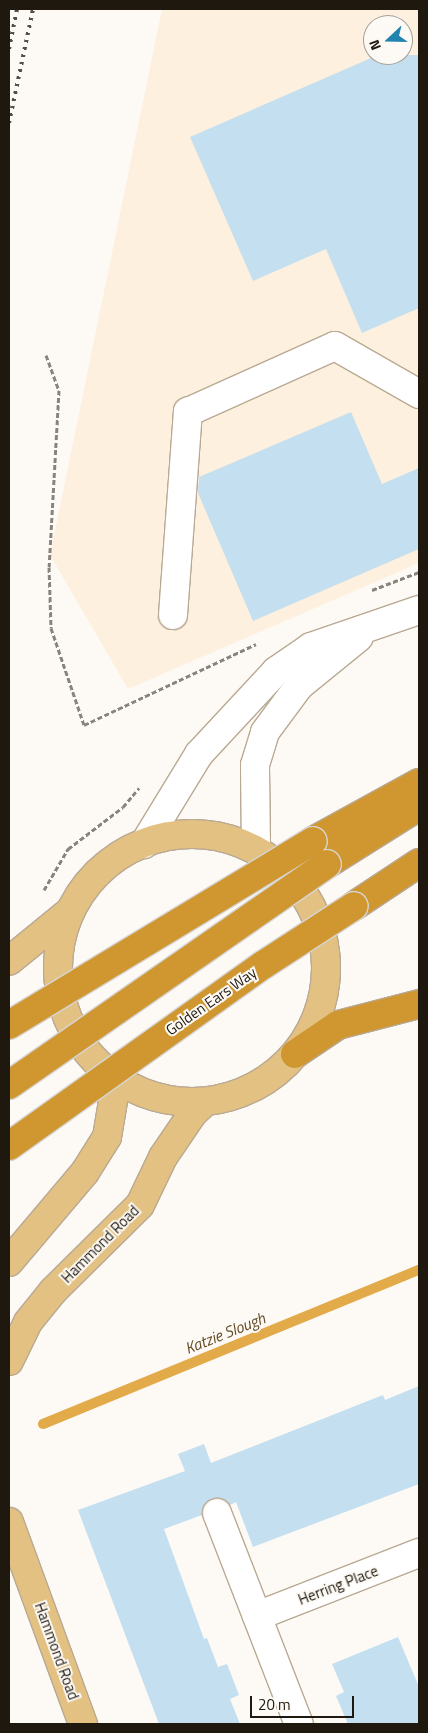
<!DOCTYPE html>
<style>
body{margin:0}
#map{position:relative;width:428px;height:1733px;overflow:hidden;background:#fdfaf5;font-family:"Titillium Web",sans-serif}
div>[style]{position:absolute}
.built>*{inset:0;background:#fdf0de}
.stream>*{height:10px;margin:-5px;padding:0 5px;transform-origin:5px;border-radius:5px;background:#e3aa4a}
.building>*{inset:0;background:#c4dfef}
.path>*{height:3px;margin-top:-1.5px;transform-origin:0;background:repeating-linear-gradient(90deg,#88847d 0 5px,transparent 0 7.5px)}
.roads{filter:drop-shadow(1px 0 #b9a993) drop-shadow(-1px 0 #b9a993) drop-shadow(0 1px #b9a993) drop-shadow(0 -1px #b9a993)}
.minor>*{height:28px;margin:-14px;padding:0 14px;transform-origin:14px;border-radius:14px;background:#fff}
.major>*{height:28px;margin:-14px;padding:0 14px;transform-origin:14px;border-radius:14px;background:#e3c183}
.major>.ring{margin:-14px;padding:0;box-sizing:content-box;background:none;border:28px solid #e3c183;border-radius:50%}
.highway>*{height:28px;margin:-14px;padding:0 14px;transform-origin:14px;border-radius:14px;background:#d09731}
.rail>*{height:4px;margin-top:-2px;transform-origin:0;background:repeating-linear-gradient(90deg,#544f47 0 2.5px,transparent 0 7.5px)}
.bridges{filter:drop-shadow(1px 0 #d6d5d4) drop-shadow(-1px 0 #d6d5d4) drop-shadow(0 1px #d6d5d4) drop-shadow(0 -1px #d6d5d4)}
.highway-bridge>*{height:28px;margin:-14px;padding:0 14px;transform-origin:14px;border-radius:14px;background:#d09731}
span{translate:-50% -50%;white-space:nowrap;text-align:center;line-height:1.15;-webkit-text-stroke:4px #fdfaf5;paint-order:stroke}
.street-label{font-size:15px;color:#1e180f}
.water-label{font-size:16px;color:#634b25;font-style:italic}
.frame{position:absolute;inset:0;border:10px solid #1e180f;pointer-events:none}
.north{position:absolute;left:363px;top:15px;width:50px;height:50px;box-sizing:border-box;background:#fdfaf5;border:1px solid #a4a099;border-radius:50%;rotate:249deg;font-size:14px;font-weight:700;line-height:20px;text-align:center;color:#1e180f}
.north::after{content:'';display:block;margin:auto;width:18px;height:22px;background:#2084ae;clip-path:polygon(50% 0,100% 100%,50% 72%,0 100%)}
.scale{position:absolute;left:250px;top:1696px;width:104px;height:22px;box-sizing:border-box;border:2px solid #1e180f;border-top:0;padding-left:6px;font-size:15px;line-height:18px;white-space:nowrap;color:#1e180f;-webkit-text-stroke:4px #fdfaf5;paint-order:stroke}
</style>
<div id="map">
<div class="built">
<div style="clip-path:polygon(evenodd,162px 9px,419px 9px,419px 563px,128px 689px,50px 555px,162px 9px,373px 25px,403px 25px,403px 55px,373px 55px,373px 25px)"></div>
</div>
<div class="stream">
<div style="left:43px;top:1424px;width:406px;rotate:-22.3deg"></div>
</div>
<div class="building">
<div style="clip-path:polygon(378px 55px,419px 55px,419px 308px,362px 333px,326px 249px,253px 281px,190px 137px)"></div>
<div style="clip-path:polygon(351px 412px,382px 484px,419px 468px,419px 549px,253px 621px,198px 493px,199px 477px)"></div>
<div style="clip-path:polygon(419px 1386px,419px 1484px,253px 1547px,236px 1502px,230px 1505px,220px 1498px,205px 1503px,202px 1515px,164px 1529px,204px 1639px,207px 1638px,218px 1667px,227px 1664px,239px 1695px,230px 1699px,240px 1724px,159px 1724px,78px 1510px,185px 1471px,178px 1454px,204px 1444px,211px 1463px,383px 1395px,385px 1400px)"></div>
<div style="clip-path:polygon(398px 1637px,419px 1687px,419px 1724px,348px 1724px,336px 1696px,344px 1692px,332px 1664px)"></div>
</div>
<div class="path">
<div style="left:46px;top:355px;width:37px;rotate:70deg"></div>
<div style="left:59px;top:390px;width:177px;rotate:93.2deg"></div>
<div style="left:49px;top:567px;width:61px;rotate:88.1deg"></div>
<div style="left:51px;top:628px;width:102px;rotate:71.2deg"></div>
<div style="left:84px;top:725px;width:190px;rotate:-25.2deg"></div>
<div style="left:372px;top:590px;width:50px;rotate:-21deg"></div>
<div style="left:44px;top:890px;width:48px;rotate:-59.7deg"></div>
<div style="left:68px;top:849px;width:69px;rotate:-37.4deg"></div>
<div style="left:123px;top:807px;width:25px;rotate:-50deg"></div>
</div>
<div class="roads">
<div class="minor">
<div style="left:173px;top:615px;width:204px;rotate:-85.8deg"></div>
<div style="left:188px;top:412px;width:161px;rotate:-24.2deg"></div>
<div style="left:335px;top:346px;width:97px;rotate:29.7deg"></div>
<div style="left:144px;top:844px;width:105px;rotate:-58.6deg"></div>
<div style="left:199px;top:754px;width:113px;rotate:-47.1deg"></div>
<div style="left:276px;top:671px;width:42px;rotate:-34.4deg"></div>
<div style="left:311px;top:647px;width:114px;rotate:-18.9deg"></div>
<div style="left:256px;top:849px;width:84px;rotate:-90.7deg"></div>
<div style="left:255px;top:765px;width:34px;rotate:-73deg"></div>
<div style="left:265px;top:732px;width:57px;rotate:-53.5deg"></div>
<div style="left:299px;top:686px;width:77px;rotate:-39.2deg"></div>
<div style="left:217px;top:1513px;width:226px;rotate:68.8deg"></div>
<div style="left:257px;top:1616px;width:174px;rotate:-21.3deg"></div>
</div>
<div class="major">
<div class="ring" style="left:58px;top:834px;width:240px;height:240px"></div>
<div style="left:9px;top:961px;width:77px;rotate:-39.2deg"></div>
<div style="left:9px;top:1262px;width:118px;rotate:-49.8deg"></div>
<div style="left:85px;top:1172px;width:41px;rotate:-57.8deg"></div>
<div style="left:107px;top:1137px;width:55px;rotate:-80.5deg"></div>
<div style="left:9px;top:1361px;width:43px;rotate:-64deg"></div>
<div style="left:28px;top:1322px;width:40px;rotate:-51deg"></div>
<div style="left:53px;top:1291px;width:122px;rotate:-44.7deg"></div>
<div style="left:140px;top:1205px;width:53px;rotate:-64.4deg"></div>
<div style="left:163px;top:1157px;width:53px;rotate:-55.7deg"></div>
<div style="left:193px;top:1113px;width:16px;rotate:-43deg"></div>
<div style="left:9px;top:1522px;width:215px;rotate:69.9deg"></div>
</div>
<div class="highway">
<div style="left:313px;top:841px;width:121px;rotate:-28.7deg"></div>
<div style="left:327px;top:864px;width:109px;rotate:-32.2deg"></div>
<div style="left:354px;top:906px;width:78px;rotate:-33.5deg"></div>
<div style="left:295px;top:1054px;width:52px;rotate:-34deg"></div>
<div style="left:338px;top:1025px;width:84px;rotate:-14.5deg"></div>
</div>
</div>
<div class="rail">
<div style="left:9px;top:49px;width:41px;rotate:-78.7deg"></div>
<div style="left:9px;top:123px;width:116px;rotate:-78.1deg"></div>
</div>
<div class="bridges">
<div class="highway-bridge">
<div style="left:9px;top:1025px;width:355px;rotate:-31.2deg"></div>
<div style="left:9px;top:1085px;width:387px;rotate:-34.8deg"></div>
<div style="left:9px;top:1146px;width:312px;rotate:-35.5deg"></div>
<div style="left:263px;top:965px;width:108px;rotate:-33deg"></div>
</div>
</div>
<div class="street-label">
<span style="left:211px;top:1001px;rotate:-35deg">Golden Ears Way</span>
<span style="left:100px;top:1244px;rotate:-45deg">Hammond Road</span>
<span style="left:338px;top:1585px;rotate:-21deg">Herring Place</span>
<span style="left:57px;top:1651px;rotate:70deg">Hammond Road</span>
</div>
<div class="water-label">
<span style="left:225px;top:1333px;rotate:-22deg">Katzie Slough</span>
</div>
<div class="frame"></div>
<div class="north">N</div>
<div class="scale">20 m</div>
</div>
